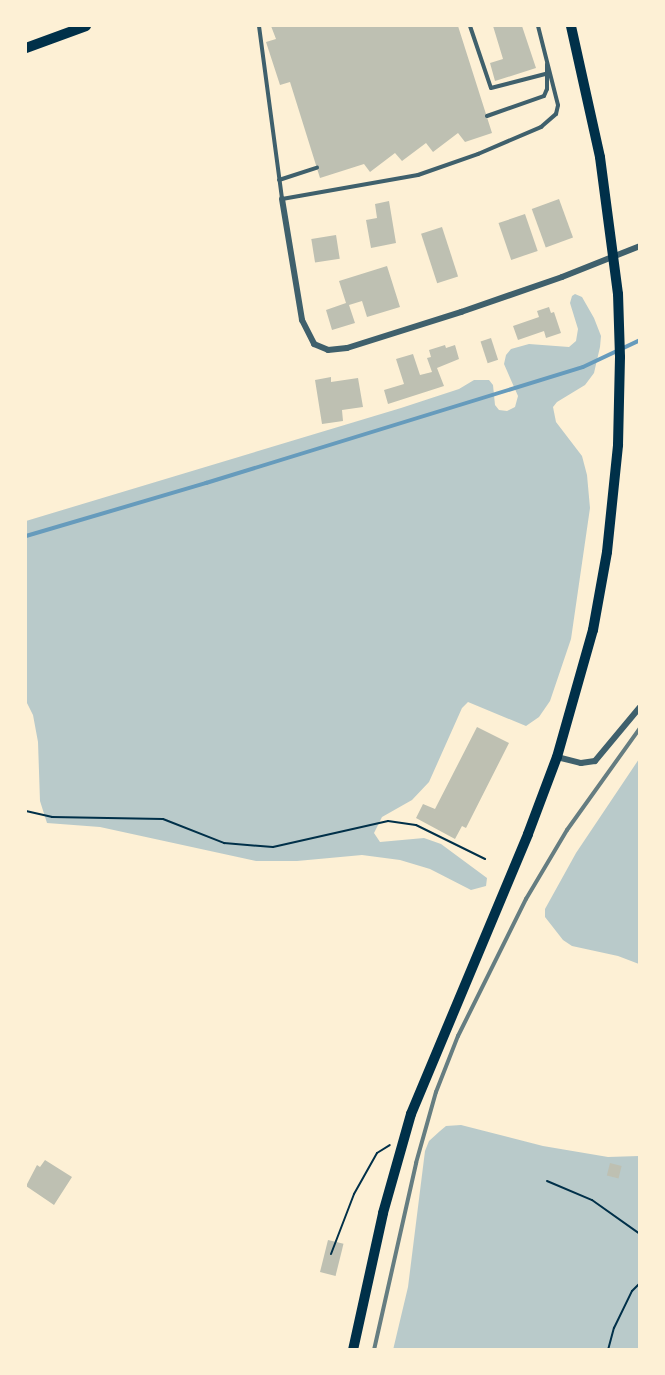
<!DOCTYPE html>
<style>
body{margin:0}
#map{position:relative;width:665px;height:1375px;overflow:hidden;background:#fdf0d5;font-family:Commissioner,sans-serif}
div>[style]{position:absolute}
.green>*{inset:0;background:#b9caca}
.stream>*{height:4px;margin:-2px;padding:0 2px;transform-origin:2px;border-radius:2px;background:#669bbc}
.building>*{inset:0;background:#bec0b2;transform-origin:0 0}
.path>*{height:2px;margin:-1px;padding:0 1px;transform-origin:1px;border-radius:1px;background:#003049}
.service>*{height:4px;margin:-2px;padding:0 2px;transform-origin:2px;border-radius:2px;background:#3f606c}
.minor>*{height:6px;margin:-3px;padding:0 3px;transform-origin:3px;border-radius:3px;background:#3f606c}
.secondary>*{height:10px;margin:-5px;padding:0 5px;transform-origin:5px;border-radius:5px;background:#003049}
.rail>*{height:4px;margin:-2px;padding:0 2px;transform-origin:2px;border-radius:2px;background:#657d81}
span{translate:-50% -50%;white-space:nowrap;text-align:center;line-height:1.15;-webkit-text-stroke:4.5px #fdf0d5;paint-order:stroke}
.frame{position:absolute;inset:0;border:27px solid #fdf0d5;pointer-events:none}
</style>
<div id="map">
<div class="green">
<div style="clip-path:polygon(575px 294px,582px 297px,594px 318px,601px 336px,600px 347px,594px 373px,585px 385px,557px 402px,553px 407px,556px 422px,582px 456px,587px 475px,590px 508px,571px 639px,550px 701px,539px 717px,526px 726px,468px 702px,462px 708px,429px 782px,412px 800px,382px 817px,374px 833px,380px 842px,424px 838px,441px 844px,487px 878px,486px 886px,471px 890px,430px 869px,400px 860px,362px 855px,297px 861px,256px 861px,100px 827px,47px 823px,40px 801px,38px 742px,33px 715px,26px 701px,26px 521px,401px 408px,459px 389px,474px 380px,489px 380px,493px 385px,495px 405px,499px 410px,507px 411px,515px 407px,518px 396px,504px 364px,506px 355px,511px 349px,529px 344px,569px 347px,576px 341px,578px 329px,570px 303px,572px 296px)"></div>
<div style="clip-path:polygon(639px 759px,639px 964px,618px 956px,572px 946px,563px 940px,545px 917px,545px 909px,576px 853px)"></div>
<div style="clip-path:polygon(461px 1125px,543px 1146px,608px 1157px,639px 1156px,639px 1349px,393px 1350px,408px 1287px,425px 1151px,429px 1141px,440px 1131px,446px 1126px)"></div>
</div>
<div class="stream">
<div style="left:26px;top:536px;width:188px;rotate:-16.4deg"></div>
<div style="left:206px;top:483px;width:394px;rotate:-17.1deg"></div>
<div style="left:583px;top:367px;width:63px;rotate:-25.3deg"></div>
</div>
<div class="building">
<div style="clip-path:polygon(271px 26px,458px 26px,492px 133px,465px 142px,458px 133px,433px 152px,426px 143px,402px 161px,395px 153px,370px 172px,364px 164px,320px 178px,290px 82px,280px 85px,266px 42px,276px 39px)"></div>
<div style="clip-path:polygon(493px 26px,522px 26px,536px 68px,495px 81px,490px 63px,503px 59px)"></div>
<div style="left:559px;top:199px;width:41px;height:29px;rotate:70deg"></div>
<div style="clip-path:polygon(389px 201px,396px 243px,371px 248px,366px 220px,377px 218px,375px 204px)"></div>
<div style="left:525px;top:214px;width:39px;height:28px;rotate:71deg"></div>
<div style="left:442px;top:227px;width:52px;height:22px;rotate:72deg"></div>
<div style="left:336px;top:235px;width:24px;height:25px;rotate:81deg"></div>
<div style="clip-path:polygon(387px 266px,400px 307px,367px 317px,362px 301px,349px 305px,355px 323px,332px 330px,326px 310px,346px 303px,339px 281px)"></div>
<div style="clip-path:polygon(549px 307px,551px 313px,554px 312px,561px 333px,546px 338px,544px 331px,518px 340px,513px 326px,539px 317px,537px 311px)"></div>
<div style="left:491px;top:338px;width:23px;height:11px;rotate:72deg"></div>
<div style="clip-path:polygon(445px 345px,446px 348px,455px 345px,459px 359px,437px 368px,444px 386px,388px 404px,384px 390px,404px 384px,396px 359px,413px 354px,420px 375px,432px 372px,427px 358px,431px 357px,429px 350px)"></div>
<div style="clip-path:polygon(331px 377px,331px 382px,358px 378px,363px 407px,342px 410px,343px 421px,322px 424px,315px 380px)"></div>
<div style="clip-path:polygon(477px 727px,509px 743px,466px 828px,462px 826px,455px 839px,416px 818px,423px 804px,435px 809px)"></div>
<div style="clip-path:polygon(45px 1160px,72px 1177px,54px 1205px,26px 1186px,37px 1165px,40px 1167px)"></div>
<div style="left:610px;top:1163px;width:12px;height:13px;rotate:14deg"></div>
<div style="left:328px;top:1240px;width:16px;height:33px;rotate:14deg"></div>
</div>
<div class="path">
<div style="left:26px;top:811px;width:27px;rotate:13deg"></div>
<div style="left:52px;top:817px;width:111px;rotate:1deg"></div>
<div style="left:163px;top:819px;width:66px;rotate:21.5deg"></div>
<div style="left:224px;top:843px;width:49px;rotate:4.7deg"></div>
<div style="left:273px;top:847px;width:118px;rotate:-12.7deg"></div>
<div style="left:388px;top:821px;width:28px;rotate:8deg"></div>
<div style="left:416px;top:825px;width:77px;rotate:26.2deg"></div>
<div style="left:547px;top:1181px;width:49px;rotate:22.9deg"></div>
<div style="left:592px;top:1200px;width:59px;rotate:35.3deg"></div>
<div style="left:331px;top:1254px;width:64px;rotate:-69deg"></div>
<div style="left:354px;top:1194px;width:47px;rotate:-60.7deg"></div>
<div style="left:377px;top:1153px;width:15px;rotate:-32deg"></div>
<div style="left:608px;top:1350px;width:23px;rotate:-75deg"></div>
<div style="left:614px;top:1328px;width:41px;rotate:-64.1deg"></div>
<div style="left:632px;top:1291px;width:11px;rotate:-45deg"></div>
</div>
<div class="service">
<div style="left:259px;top:26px;width:175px;rotate:82.4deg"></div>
<div style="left:282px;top:199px;width:138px;rotate:-10deg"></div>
<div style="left:418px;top:175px;width:64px;rotate:-19.3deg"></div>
<div style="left:478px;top:154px;width:69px;rotate:-23.2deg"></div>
<div style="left:541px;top:127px;width:20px;rotate:-41deg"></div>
<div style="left:556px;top:114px;width:9px;rotate:-77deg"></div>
<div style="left:558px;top:105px;width:81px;rotate:-104.2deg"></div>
<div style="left:470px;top:26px;width:65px;rotate:71.3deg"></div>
<div style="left:491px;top:88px;width:56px;rotate:-14.5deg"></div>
<div style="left:487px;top:116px;width:60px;rotate:-19.3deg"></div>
<div style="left:544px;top:96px;width:8px;rotate:-67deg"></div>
<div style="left:547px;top:89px;width:25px;rotate:-90deg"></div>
<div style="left:279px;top:180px;width:40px;rotate:-18deg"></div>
</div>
<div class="minor">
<div style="left:282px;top:199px;width:123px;rotate:80.6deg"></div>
<div style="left:302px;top:320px;width:27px;rotate:63deg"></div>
<div style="left:314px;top:344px;width:15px;rotate:23deg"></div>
<div style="left:328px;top:350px;width:19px;rotate:-6deg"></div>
<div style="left:347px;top:348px;width:120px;rotate:-17.5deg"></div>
<div style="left:461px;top:312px;width:107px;rotate:-19.1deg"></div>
<div style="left:562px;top:277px;width:84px;rotate:-21.7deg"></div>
<div style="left:557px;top:757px;width:25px;rotate:14deg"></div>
<div style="left:581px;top:763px;width:14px;rotate:-8deg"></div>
<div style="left:595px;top:761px;width:70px;rotate:-50.2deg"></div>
</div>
<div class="secondary">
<div style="left:26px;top:48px;width:64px;rotate:-20.1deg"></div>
<div style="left:353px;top:1350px;width:140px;rotate:-77.6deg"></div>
<div style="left:383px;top:1213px;width:103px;rotate:-74.2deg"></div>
<div style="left:411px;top:1114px;width:303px;rotate:-67.3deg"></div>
<div style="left:528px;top:834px;width:82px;rotate:-69.4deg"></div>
<div style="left:557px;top:757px;width:132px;rotate:-74.2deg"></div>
<div style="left:593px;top:630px;width:79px;rotate:-79.8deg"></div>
<div style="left:607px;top:552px;width:108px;rotate:-84.1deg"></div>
<div style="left:618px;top:445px;width:88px;rotate:-88.7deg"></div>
<div style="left:620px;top:357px;width:63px;rotate:-91.8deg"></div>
<div style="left:618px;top:294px;width:138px;rotate:-97.5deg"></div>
<div style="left:600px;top:157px;width:134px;rotate:-102.5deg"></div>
</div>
<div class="rail">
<div style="left:374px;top:1350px;width:192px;rotate:-77.3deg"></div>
<div style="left:416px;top:1163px;width:74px;rotate:-74.3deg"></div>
<div style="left:436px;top:1092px;width:60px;rotate:-68.6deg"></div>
<div style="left:458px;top:1036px;width:153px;rotate:-63.6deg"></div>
<div style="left:526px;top:899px;width:80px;rotate:-59.3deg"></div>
<div style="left:567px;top:830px;width:125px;rotate:-54.4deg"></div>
</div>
<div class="frame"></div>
</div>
